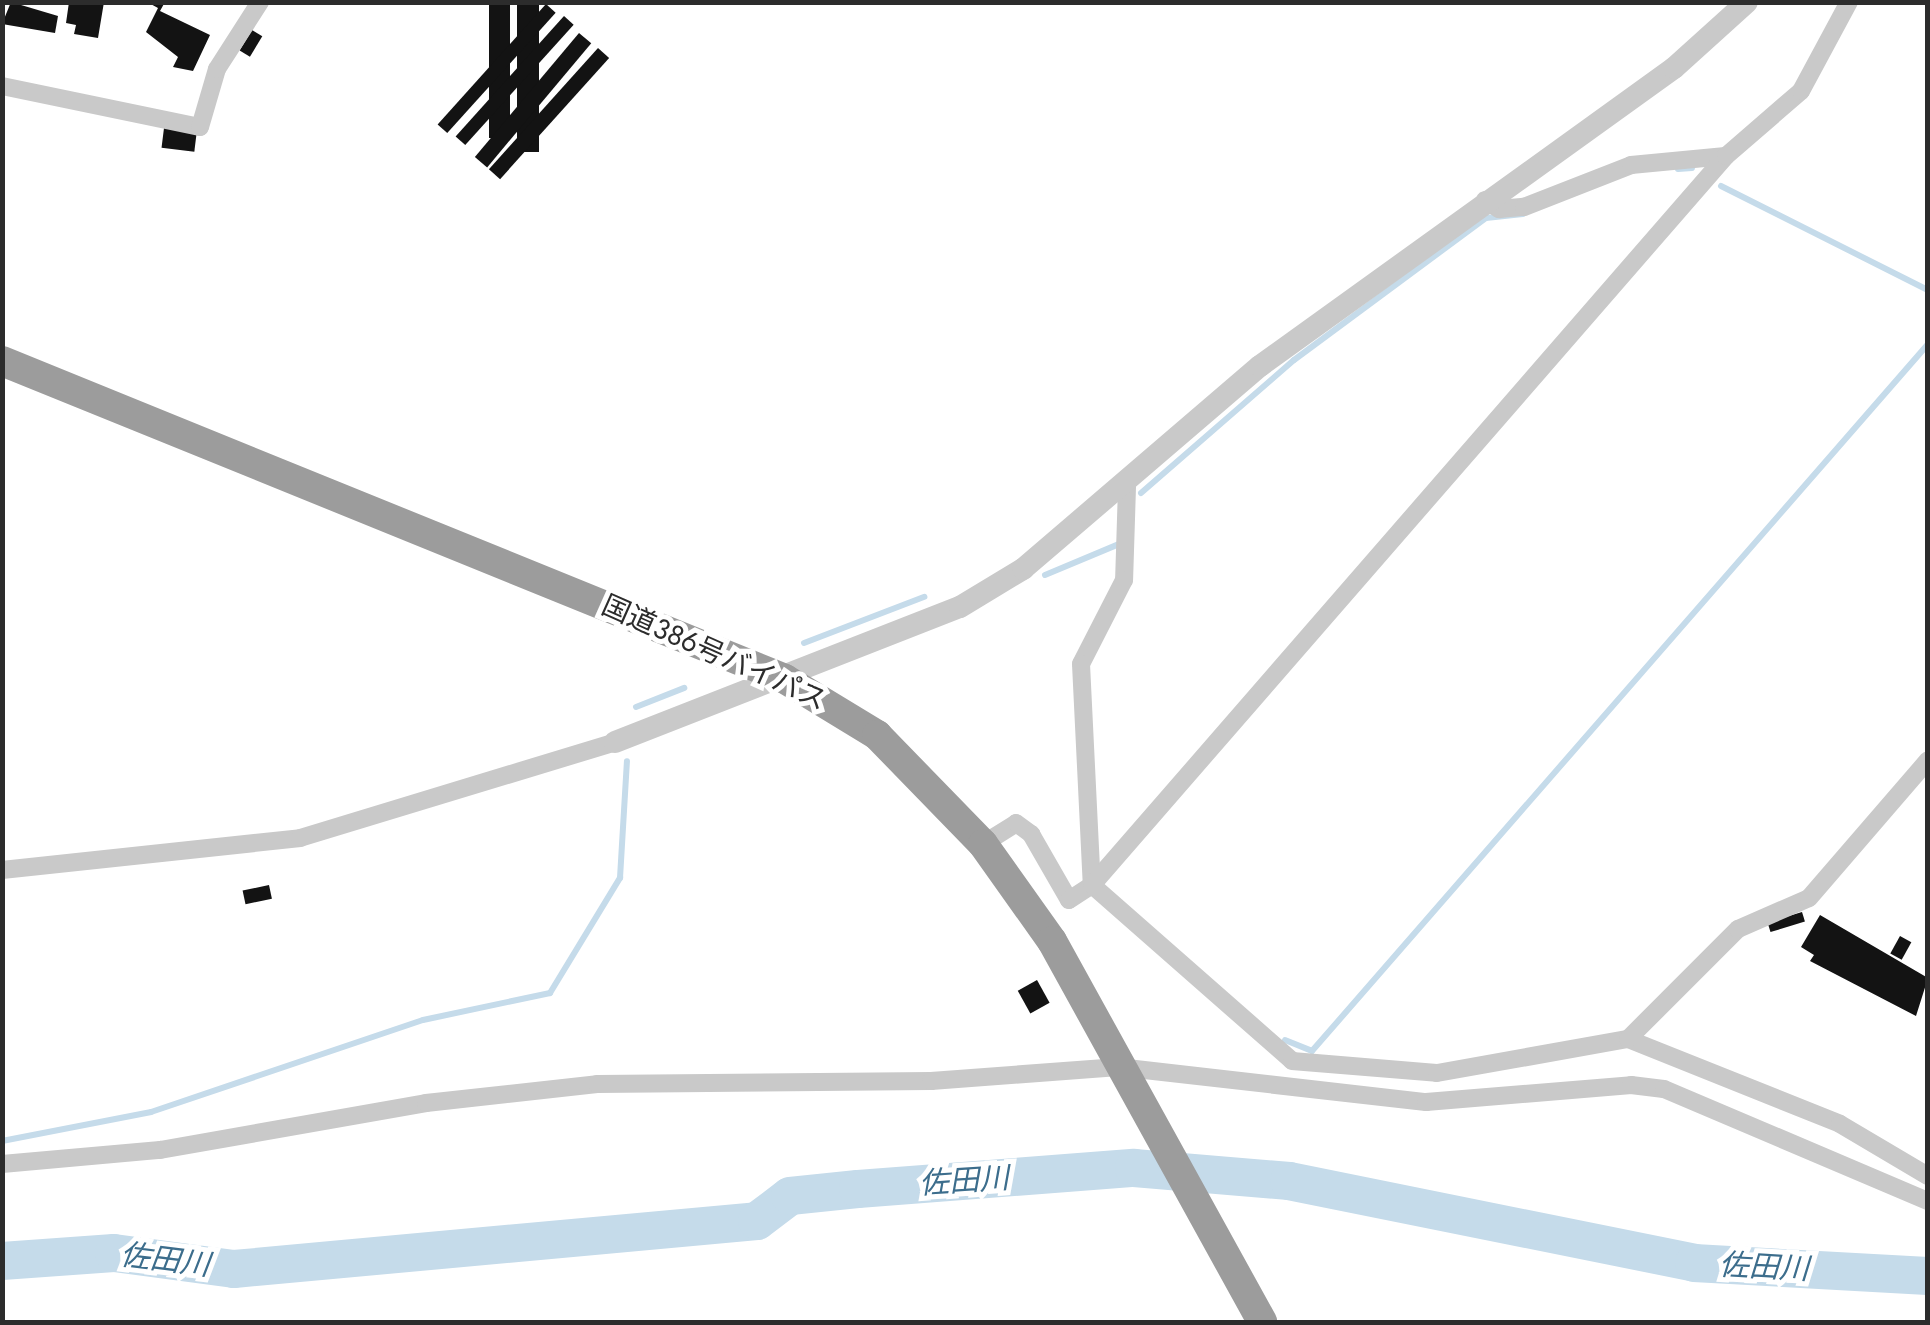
<!DOCTYPE html>
<meta charset="utf-8">
<style>
body{margin:0}
#map{position:relative;width:1930px;height:1325px;overflow:hidden;background:#fff;font-family:Jost,"Noto Sans JP",sans-serif}
div>[style]{position:absolute}
.stream>*{height:6px;margin:-3px;padding:0 3px;transform-origin:3px;border-radius:3px;background:#c5dbea}
.river>*{height:38px;margin:-19px;padding:0 19px;transform-origin:19px;border-radius:19px;background:#c5dbea}
.building>*{inset:0;background:#131313;transform-origin:0 0}
.minor>*{height:18px;margin:-9px;padding:0 9px;transform-origin:9px;border-radius:9px;background:#c9c9c9}
.tertiary>*{height:22px;margin:-11px;padding:0 11px;transform-origin:11px;border-radius:11px;background:#c9c9c9}
.trunk>*{height:30px;margin:-15px;padding:0 15px;transform-origin:15px;border-radius:15px;background:#9c9c9c}
span{translate:-50% -50%;white-space:nowrap;text-align:center;line-height:1.15;-webkit-text-stroke:10px #fff;paint-order:stroke}
.street-label{font-size:28px;color:#2c2c2c}
.water-label{font-size:30px;color:#3c6d8c;font-style:italic}
.frame{position:absolute;inset:0;border:5px solid #2c2c2c;pointer-events:none}
</style>
<div id="map">
<div class="stream">
<div style="left:1678px;top:169px;width:14px;rotate:-4deg"></div>
<div style="left:1721px;top:186px;width:232px;rotate:26.7deg"></div>
<div style="left:1141px;top:493px;width:203px;rotate:-41deg"></div>
<div style="left:1294px;top:360px;width:239px;rotate:-36.5deg"></div>
<div style="left:1486px;top:218px;width:37px;rotate:-6deg"></div>
<div style="left:1045px;top:575px;width:80px;rotate:-22.7deg"></div>
<div style="left:804px;top:643px;width:129px;rotate:-21deg"></div>
<div style="left:636px;top:707px;width:52px;rotate:-21.6deg"></div>
<div style="left:1285px;top:1040px;width:29px;rotate:22deg"></div>
<div style="left:1312px;top:1051px;width:938px;rotate:-48.93deg"></div>
<div style="left:2px;top:1141px;width:152px;rotate:-11deg"></div>
<div style="left:151px;top:1112px;width:287px;rotate:-18.7deg"></div>
<div style="left:423px;top:1020px;width:130px;rotate:-12deg"></div>
<div style="left:550px;top:993px;width:135px;rotate:-58.7deg"></div>
<div style="left:620px;top:878px;width:117px;rotate:-86.6deg"></div>
</div>
<div class="river">
<div style="left:2px;top:1261px;width:112px;rotate:-4.1deg"></div>
<div style="left:114px;top:1253px;width:121px;rotate:7.6deg"></div>
<div style="left:234px;top:1269px;width:525px;rotate:-5.24deg"></div>
<div style="left:757px;top:1221px;width:41px;rotate:-37.1deg"></div>
<div style="left:790px;top:1196px;width:68px;rotate:-5.9deg"></div>
<div style="left:858px;top:1189px;width:277px;rotate:-4.4deg"></div>
<div style="left:1134px;top:1168px;width:156px;rotate:4.8deg"></div>
<div style="left:1289px;top:1181px;width:413px;rotate:11.4deg"></div>
<div style="left:1694px;top:1263px;width:234px;rotate:3.2deg"></div>
</div>
<div class="building">
<div style="clip-path:polygon(11px 2px,58px 16px,55px 33px,2px 24px)"></div>
<div style="clip-path:polygon(69px 2px,104px 2px,98px 38px,74px 34px,76px 25px,66px 23px)"></div>
<div style="clip-path:polygon(147px 2px,165px 2px,160px 11px,210px 35px,193px 71px,173px 67px,178px 57px,146px 32px,158px 8px)"></div>
<div style="left:489px;top:2px;width:21px;height:136px"></div>
<div style="left:517px;top:2px;width:22px;height:150px"></div>
<div style="left:546px;top:4px;width:13px;height:162px;rotate:42deg"></div>
<div style="left:564px;top:16px;width:13px;height:162px;rotate:42deg"></div>
<div style="left:252px;top:30px;width:12px;height:24px;rotate:31deg"></div>
<div style="left:579px;top:33px;width:16px;height:162px;rotate:40deg"></div>
<div style="left:598px;top:48px;width:15px;height:163px;rotate:42deg"></div>
<div style="left:164px;top:128px;width:33px;height:20px;rotate:7deg"></div>
<div style="left:269px;top:885px;width:14px;height:27px;rotate:78deg"></div>
<div style="left:1802px;top:912px;width:10px;height:36px;rotate:73deg"></div>
<div style="clip-path:polygon(1820px 915px,1928px 978px,1916px 1016px,1810px 961px,1814px 955px,1801px 947px)"></div>
<div style="left:1900px;top:936px;width:13px;height:20px;rotate:29deg"></div>
<div style="left:1037px;top:980px;width:26px;height:22px;rotate:61deg"></div>
</div>
<div class="minor">
<div style="left:2px;top:86px;width:202px;rotate:11.7deg"></div>
<div style="left:200px;top:127px;width:60px;rotate:-73.7deg"></div>
<div style="left:217px;top:69px;width:80px;rotate:-57.3deg"></div>
<div style="left:1485px;top:200px;width:17px;rotate:33deg"></div>
<div style="left:1499px;top:209px;width:25px;rotate:-5deg"></div>
<div style="left:1524px;top:207px;width:115px;rotate:-21.4deg"></div>
<div style="left:1631px;top:165px;width:95px;rotate:-5.4deg"></div>
<div style="left:1127px;top:487px;width:93px;rotate:91.8deg"></div>
<div style="left:1124px;top:580px;width:94px;rotate:117.1deg"></div>
<div style="left:1081px;top:664px;width:221px;rotate:87.2deg"></div>
<div style="left:1092px;top:885px;width:266px;rotate:41.3deg"></div>
<div style="left:1292px;top:1061px;width:145px;rotate:4.7deg"></div>
<div style="left:1437px;top:1073px;width:194px;rotate:-10.1deg"></div>
<div style="left:1628px;top:1039px;width:228px;rotate:21.8deg"></div>
<div style="left:1840px;top:1124px;width:102px;rotate:30.6deg"></div>
<div style="left:983px;top:844px;width:39px;rotate:-32deg"></div>
<div style="left:1016px;top:823px;width:19px;rotate:36deg"></div>
<div style="left:1031px;top:834px;width:76px;rotate:60.1deg"></div>
<div style="left:1069px;top:900px;width:27px;rotate:-33deg"></div>
<div style="left:1092px;top:885px;width:966px;rotate:-48.99deg"></div>
<div style="left:1726px;top:156px;width:99px;rotate:-40.9deg"></div>
<div style="left:1801px;top:91px;width:101px;rotate:-61.7deg"></div>
<div style="left:2px;top:870px;width:300px;rotate:-6.1deg"></div>
<div style="left:300px;top:838px;width:329px;rotate:-16.9deg"></div>
<div style="left:1628px;top:1039px;width:156px;rotate:-45deg"></div>
<div style="left:1738px;top:929px;width:77px;rotate:-23.6deg"></div>
<div style="left:1809px;top:898px;width:182px;rotate:-49.2deg"></div>
<div style="left:2px;top:1164px;width:159px;rotate:-5.1deg"></div>
<div style="left:160px;top:1150px;width:270px;rotate:-10deg"></div>
<div style="left:426px;top:1103px;width:172px;rotate:-6.3deg"></div>
<div style="left:597px;top:1084px;width:334px;rotate:-0.5deg"></div>
<div style="left:931px;top:1081px;width:188px;rotate:-4.3deg"></div>
<div style="left:1118px;top:1067px;width:310px;rotate:6.5deg"></div>
<div style="left:1426px;top:1102px;width:206px;rotate:-4.7deg"></div>
<div style="left:1631px;top:1085px;width:33px;rotate:7deg"></div>
<div style="left:1664px;top:1089px;width:287px;rotate:23deg"></div>
</div>
<div class="tertiary">
<div style="left:615px;top:742px;width:370px;rotate:-21.4deg"></div>
<div style="left:960px;top:607px;width:74px;rotate:-31.1deg"></div>
<div style="left:1023px;top:569px;width:312px;rotate:-40.6deg"></div>
<div style="left:1260px;top:366px;width:510px;rotate:-35.75deg"></div>
<div style="left:1674px;top:68px;width:98px;rotate:-42.1deg"></div>
</div>
<div class="trunk">
<div style="left:2px;top:361px;width:845px;rotate:22.1deg"></div>
<div style="left:785px;top:679px;width:108px;rotate:31.3deg"></div>
<div style="left:877px;top:735px;width:152px;rotate:45.8deg"></div>
<div style="left:983px;top:844px;width:119px;rotate:54.6deg"></div>
<div style="left:1052px;top:941px;width:435px;rotate:61.1deg"></div>
</div>
<div class="street-label">
<span style="left:714px;top:653px;rotate:24deg">国道386号バイパス</span>
</div>
<div class="water-label">
<span style="left:964px;top:1181px;rotate:-4deg">佐田川</span>
<span style="left:165px;top:1260px;rotate:7deg">佐田川</span>
<span style="left:1764px;top:1267px;rotate:3deg">佐田川</span>
</div>
<div class="frame"></div>
</div>
